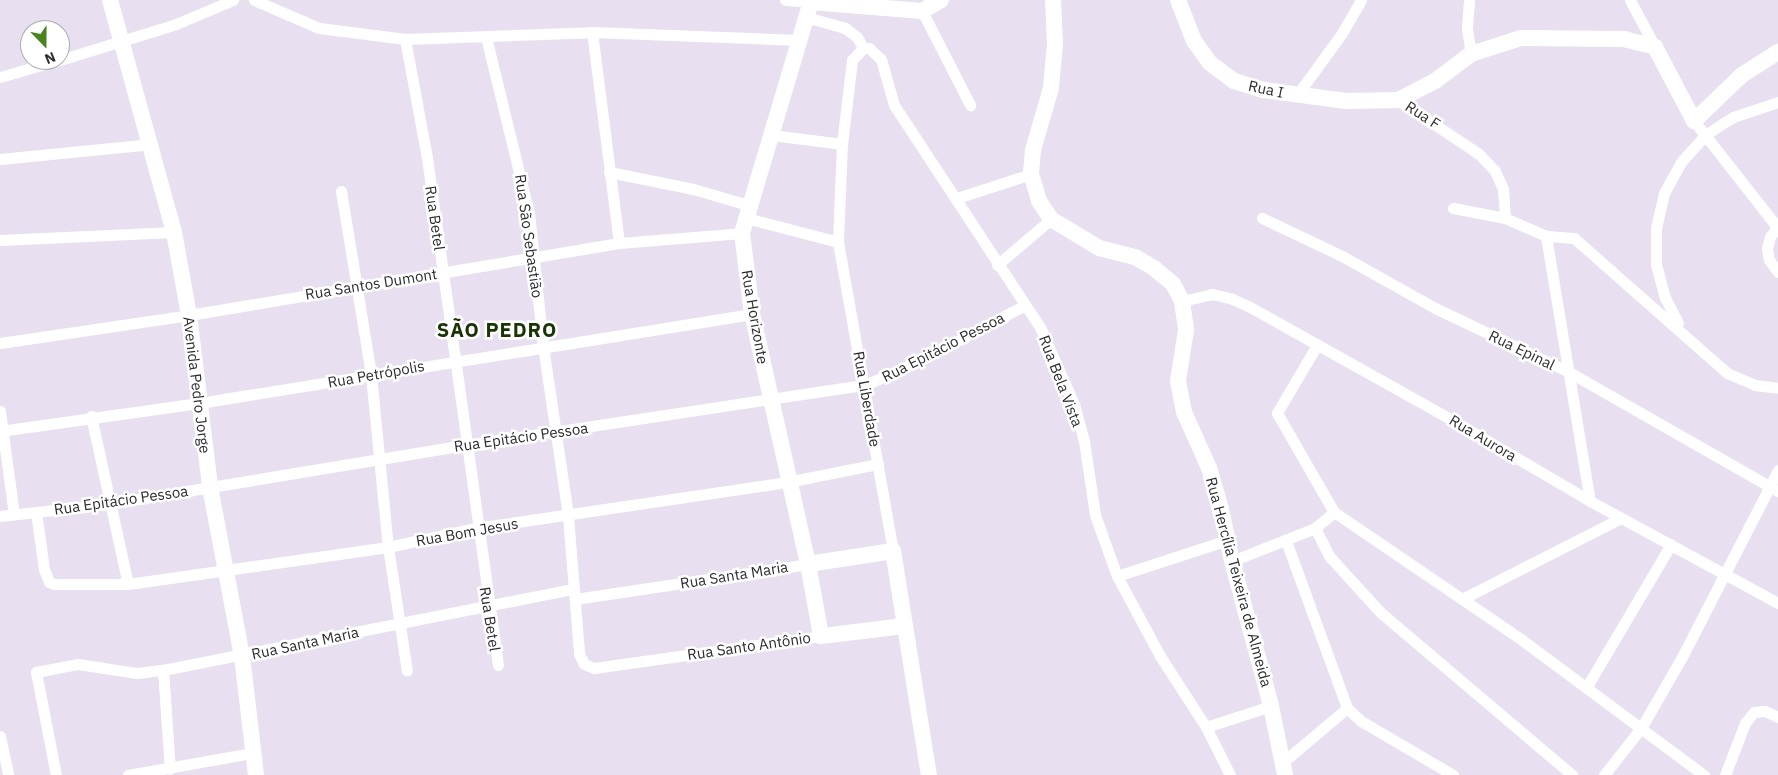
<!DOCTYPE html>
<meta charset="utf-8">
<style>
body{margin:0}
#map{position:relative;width:1778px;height:775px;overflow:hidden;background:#e8e0f0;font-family:"IBM Plex Sans",sans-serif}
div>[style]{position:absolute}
.street>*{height:11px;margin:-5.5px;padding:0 5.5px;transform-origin:5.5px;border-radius:5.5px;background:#fff}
.secondary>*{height:16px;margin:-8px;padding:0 8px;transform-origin:8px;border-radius:8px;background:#fff}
span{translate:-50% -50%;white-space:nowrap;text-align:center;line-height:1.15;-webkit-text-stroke:5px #fff;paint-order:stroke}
.street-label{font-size:15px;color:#2e2b31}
.district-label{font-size:20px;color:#193505;font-weight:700;letter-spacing:1px}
.north{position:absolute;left:20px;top:20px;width:50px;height:50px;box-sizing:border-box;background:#fff;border:1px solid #abaaad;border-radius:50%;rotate:158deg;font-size:14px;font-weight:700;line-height:20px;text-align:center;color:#2e2b31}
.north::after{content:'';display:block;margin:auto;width:18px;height:22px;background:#49831e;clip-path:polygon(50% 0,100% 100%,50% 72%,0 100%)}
</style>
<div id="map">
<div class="street">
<div style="left:254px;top:0;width:71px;rotate:23.3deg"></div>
<div style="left:319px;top:28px;width:87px;rotate:7.3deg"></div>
<div style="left:405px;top:39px;width:187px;rotate:-2.1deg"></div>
<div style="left:592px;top:32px;width:206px;rotate:2.2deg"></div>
<div style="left:785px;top:0;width:26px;rotate:4deg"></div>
<div style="left:1469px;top:0;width:29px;rotate:94deg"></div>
<div style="left:1467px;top:29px;width:25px;rotate:81deg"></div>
<div style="left:1630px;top:0;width:53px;rotate:62deg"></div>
<div style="left:922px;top:11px;width:106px;rotate:62.9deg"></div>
<div style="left:806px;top:17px;width:41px;rotate:15.8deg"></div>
<div style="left:845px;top:28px;width:15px;rotate:37deg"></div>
<div style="left:857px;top:37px;width:13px;rotate:61deg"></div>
<div style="left:592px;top:32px;width:213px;rotate:82.7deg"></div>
<div style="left:486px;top:37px;width:181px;rotate:76.3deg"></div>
<div style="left:529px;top:213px;width:134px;rotate:84deg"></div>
<div style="left:543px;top:346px;width:172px;rotate:81.6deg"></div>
<div style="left:568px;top:516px;width:138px;rotate:85.4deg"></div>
<div style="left:579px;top:654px;width:11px;rotate:63deg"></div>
<div style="left:584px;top:664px;width:11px;rotate:22deg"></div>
<div style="left:594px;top:668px;width:229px;rotate:-8deg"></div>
<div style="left:405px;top:39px;width:121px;rotate:79.5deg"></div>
<div style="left:427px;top:158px;width:512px;rotate:82.03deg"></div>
<div style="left:60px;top:60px;width:121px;rotate:-17.2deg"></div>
<div style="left:176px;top:24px;width:62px;rotate:-22.8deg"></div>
<div style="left:0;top:77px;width:61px;rotate:-16.1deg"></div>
<div style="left:1297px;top:95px;width:77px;rotate:-54deg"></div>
<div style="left:1342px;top:33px;width:38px;rotate:-60deg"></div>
<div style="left:1398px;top:100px;width:97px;rotate:33.7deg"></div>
<div style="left:1479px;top:154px;width:23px;rotate:47deg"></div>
<div style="left:1495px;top:171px;width:20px;rotate:66deg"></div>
<div style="left:1503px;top:189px;width:29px;rotate:86deg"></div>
<div style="left:1694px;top:121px;width:135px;rotate:51.9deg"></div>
<div style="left:772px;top:135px;width:71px;rotate:7.3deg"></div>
<div style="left:0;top:159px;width:153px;rotate:-5.6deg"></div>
<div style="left:609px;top:172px;width:86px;rotate:11.4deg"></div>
<div style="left:693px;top:189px;width:57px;rotate:16.2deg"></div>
<div style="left:341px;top:191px;width:186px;rotate:80.7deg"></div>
<div style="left:371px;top:375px;width:173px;rotate:84.4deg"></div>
<div style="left:388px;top:547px;width:125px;rotate:81.3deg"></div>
<div style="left:957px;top:198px;width:78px;rotate:-18deg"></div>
<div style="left:1453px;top:208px;width:53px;rotate:10.9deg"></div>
<div style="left:1505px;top:218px;width:45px;rotate:23.7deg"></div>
<div style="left:1546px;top:236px;width:28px;rotate:4deg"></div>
<div style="left:1574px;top:238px;width:204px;rotate:41.4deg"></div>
<div style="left:1727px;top:373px;width:30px;rotate:23deg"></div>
<div style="left:1755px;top:385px;width:23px;rotate:7deg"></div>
<div style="left:746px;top:218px;width:95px;rotate:14.6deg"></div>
<div style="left:1262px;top:218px;width:89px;rotate:25.4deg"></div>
<div style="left:1342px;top:256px;width:109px;rotate:29.2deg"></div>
<div style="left:1437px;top:309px;width:146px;rotate:25.5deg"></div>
<div style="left:1569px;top:372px;width:241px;rotate:29.7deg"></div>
<div style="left:1778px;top:226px;width:14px;rotate:126deg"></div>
<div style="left:1770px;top:237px;width:11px;rotate:105deg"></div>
<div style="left:1767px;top:248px;width:12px;rotate:81deg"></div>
<div style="left:1769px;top:260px;width:15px;rotate:53deg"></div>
<div style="left:1546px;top:236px;width:269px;rotate:80.6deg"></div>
<div style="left:0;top:240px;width:174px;rotate:-2.6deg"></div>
<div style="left:997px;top:265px;width:71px;rotate:-40.4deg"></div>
<div style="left:1182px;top:301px;width:31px;rotate:-13deg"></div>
<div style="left:1212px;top:294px;width:18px;rotate:13deg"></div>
<div style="left:1230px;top:298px;width:22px;rotate:24deg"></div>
<div style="left:1250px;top:307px;width:226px;rotate:29.2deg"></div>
<div style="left:1447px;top:417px;width:166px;rotate:30.4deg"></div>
<div style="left:1590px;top:501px;width:214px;rotate:28.5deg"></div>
<div style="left:1678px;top:323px;width:28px;rotate:-117deg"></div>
<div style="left:1665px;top:298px;width:35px;rotate:-105deg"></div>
<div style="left:1656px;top:264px;width:36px;rotate:-90deg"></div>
<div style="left:1656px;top:228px;width:36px;rotate:-77deg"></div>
<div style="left:1664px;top:193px;width:35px;rotate:-61deg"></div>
<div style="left:1681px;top:162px;width:36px;rotate:-48deg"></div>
<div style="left:1705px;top:135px;width:33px;rotate:-33deg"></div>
<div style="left:1733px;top:117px;width:47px;rotate:-18.4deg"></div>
<div style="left:0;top:343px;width:191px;rotate:-8.4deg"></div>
<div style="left:189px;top:315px;width:436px;rotate:-9.5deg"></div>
<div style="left:619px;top:243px;width:123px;rotate:-4.6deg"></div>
<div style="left:1317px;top:345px;width:79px;rotate:120.5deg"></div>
<div style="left:1277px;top:413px;width:114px;rotate:60.1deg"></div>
<div style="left:1334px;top:512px;width:227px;rotate:34.2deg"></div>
<div style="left:1522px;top:640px;width:227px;rotate:36.6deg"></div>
<div style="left:0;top:411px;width:104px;rotate:82.3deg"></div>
<div style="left:91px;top:416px;width:172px;rotate:77.6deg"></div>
<div style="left:0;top:431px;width:201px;rotate:-8deg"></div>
<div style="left:199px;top:403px;width:560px;rotate:-9.14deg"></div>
<div style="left:36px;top:512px;width:58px;rotate:82deg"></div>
<div style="left:44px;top:569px;width:14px;rotate:69deg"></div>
<div style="left:49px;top:582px;width:5px;rotate:22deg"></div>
<div style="left:54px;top:584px;width:74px"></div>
<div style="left:128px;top:584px;width:263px;rotate:-8.1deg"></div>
<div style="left:388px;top:547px;width:90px;rotate:-12.2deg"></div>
<div style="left:476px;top:528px;width:314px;rotate:-8.4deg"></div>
<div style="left:787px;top:482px;width:93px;rotate:-11.2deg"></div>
<div style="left:0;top:516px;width:109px;rotate:-6.3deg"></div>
<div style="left:108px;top:504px;width:363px;rotate:-9.4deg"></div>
<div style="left:466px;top:445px;width:403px;rotate:-8.6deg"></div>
<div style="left:865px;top:385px;width:59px;rotate:-24deg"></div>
<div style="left:919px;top:361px;width:120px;rotate:-27.8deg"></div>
<div style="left:1315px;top:528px;width:33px;rotate:63deg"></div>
<div style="left:1330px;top:557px;width:74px;rotate:47.7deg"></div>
<div style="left:1380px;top:612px;width:252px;rotate:40.3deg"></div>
<div style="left:1286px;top:541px;width:178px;rotate:69.9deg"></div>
<div style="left:1347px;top:708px;width:19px;rotate:43deg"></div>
<div style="left:1361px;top:721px;width:107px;rotate:30.4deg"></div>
<div style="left:893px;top:551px;width:314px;rotate:-100.1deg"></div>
<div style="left:838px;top:242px;width:98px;rotate:-87.7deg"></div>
<div style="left:842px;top:144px;width:85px;rotate:-83.2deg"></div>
<div style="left:852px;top:60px;width:16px;rotate:-47deg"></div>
<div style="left:863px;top:48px;width:6px"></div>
<div style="left:869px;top:48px;width:16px;rotate:43deg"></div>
<div style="left:881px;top:59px;width:48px;rotate:74.2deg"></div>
<div style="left:894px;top:105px;width:266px;rotate:56.7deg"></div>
<div style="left:1040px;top:327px;width:84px;rotate:66.2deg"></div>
<div style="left:1074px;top:404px;width:38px;rotate:75deg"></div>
<div style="left:1084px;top:441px;width:75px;rotate:81.5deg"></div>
<div style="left:1095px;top:515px;width:65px;rotate:70.2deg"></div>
<div style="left:1117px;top:576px;width:91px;rotate:61.7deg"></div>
<div style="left:1160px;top:656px;width:85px;rotate:57.1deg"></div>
<div style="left:1206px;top:727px;width:54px;rotate:63.4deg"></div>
<div style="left:1232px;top:561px;width:89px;rotate:-21.7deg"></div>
<div style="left:1315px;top:528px;width:25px;rotate:-40deg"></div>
<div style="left:1117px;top:576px;width:117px;rotate:-18deg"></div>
<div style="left:1464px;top:598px;width:176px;rotate:-27deg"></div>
<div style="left:575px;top:599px;width:236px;rotate:-8.5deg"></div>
<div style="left:163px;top:670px;width:99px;rotate:86deg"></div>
<div style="left:1586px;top:688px;width:167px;rotate:-59.4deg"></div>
<div style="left:1206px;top:727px;width:68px;rotate:-17.9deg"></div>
<div style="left:0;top:736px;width:40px;rotate:78deg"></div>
<div style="left:1282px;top:763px;width:85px;rotate:-40.2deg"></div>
<div style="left:56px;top:775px;width:105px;rotate:-101deg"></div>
<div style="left:36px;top:672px;width:43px;rotate:-10.8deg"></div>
<div style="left:78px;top:664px;width:60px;rotate:8.7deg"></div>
<div style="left:137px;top:673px;width:26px;rotate:-7deg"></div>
<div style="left:163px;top:670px;width:418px;rotate:-11.2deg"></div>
<div style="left:128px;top:775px;width:126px;rotate:-10.1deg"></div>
<div style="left:1604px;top:775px;width:60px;rotate:-51.8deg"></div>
<div style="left:1641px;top:728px;width:82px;rotate:-60deg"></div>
<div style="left:1682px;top:657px;width:210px;rotate:-62.8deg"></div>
<div style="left:1725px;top:775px;width:56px;rotate:-69deg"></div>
<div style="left:1745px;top:723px;width:14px;rotate:-51deg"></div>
<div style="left:1754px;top:712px;width:11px;rotate:-5deg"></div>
<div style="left:1765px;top:711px;width:14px;rotate:25deg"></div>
</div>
<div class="secondary">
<div style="left:110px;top:0;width:241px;rotate:74.6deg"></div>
<div style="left:174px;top:232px;width:84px;rotate:79.8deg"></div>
<div style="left:189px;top:315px;width:173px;rotate:83deg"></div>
<div style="left:210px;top:487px;width:172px;rotate:79.3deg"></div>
<div style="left:242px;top:656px;width:120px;rotate:83.3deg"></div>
<div style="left:1053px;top:0;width:44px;rotate:87.4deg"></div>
<div style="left:1055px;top:44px;width:44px;rotate:95.2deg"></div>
<div style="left:1051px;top:88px;width:65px;rotate:106.2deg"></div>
<div style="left:1033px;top:150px;width:24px;rotate:95deg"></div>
<div style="left:1031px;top:174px;width:28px;rotate:73deg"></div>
<div style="left:1039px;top:201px;width:22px;rotate:56deg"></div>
<div style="left:1051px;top:219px;width:56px;rotate:31.1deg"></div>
<div style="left:1099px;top:248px;width:37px;rotate:14deg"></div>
<div style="left:1135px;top:257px;width:22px;rotate:30deg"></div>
<div style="left:1154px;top:268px;width:25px;rotate:40deg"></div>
<div style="left:1173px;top:284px;width:19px;rotate:62deg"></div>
<div style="left:1182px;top:301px;width:29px;rotate:82deg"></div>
<div style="left:1186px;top:330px;width:52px;rotate:98.9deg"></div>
<div style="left:1178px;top:381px;width:32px;rotate:79deg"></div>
<div style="left:1184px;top:412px;width:61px;rotate:65.9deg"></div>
<div style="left:1209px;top:468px;width:43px;rotate:73.7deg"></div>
<div style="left:1221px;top:509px;width:53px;rotate:78.1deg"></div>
<div style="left:1232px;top:561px;width:150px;rotate:74.9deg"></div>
<div style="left:1271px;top:706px;width:70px;rotate:78.5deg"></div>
<div style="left:1178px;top:0;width:44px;rotate:68.7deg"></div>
<div style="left:1194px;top:41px;width:27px;rotate:54deg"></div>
<div style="left:1210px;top:63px;width:30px;rotate:37deg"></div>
<div style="left:1234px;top:81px;width:30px;rotate:17deg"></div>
<div style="left:1263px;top:90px;width:84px;rotate:7.5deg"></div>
<div style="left:1346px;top:101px;width:52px;rotate:-1.1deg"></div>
<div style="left:1398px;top:100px;width:42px;rotate:-27.2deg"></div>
<div style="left:1435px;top:81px;width:45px;rotate:-36.9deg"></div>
<div style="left:1471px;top:54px;width:52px;rotate:-17.7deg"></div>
<div style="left:1521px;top:38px;width:103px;rotate:0.6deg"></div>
<div style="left:1624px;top:39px;width:32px;rotate:14deg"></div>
<div style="left:1655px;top:47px;width:84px;rotate:62.2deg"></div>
<div style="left:1694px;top:121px;width:66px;rotate:-43.8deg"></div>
<div style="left:1742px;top:75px;width:43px;rotate:-32.6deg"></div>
<div style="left:808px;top:564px;width:86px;rotate:-8.7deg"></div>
<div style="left:893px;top:551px;width:227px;rotate:80.9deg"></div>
<div style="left:904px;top:626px;width:84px;rotate:173.1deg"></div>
<div style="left:821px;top:636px;width:73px;rotate:-100.2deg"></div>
<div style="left:808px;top:564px;width:256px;rotate:-102.6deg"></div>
<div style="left:752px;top:314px;width:82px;rotate:-97deg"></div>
<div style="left:742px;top:233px;width:241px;rotate:-73.4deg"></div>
<div style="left:811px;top:2px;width:111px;rotate:4.6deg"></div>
<div style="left:922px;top:11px;width:22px;rotate:-30deg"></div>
</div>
<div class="street-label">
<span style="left:1266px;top:89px;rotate:12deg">Rua I</span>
<span style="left:1423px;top:115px;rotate:33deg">Rua F</span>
<span style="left:435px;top:218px;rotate:82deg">Rua Betel</span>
<span style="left:529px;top:236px;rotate:82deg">Rua São Sebastião</span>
<span style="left:371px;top:284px;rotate:-9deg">Rua Santos Dumont</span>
<span style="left:755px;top:317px;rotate:80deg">Rua Horizonte</span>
<span style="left:943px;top:347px;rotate:-27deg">Rua Epitácio Pessoa</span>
<span style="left:1522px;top:350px;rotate:26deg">Rua Epinal</span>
<span style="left:376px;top:374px;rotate:-10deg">Rua Petrópolis</span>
<span style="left:1061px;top:381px;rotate:69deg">Rua Bela Vista</span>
<span style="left:197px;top:385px;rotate:83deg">Avenida Pedro Jorge</span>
<span style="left:867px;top:399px;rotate:80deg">Rua Liberdade</span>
<span style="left:521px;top:437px;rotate:-8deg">Rua Epitácio Pessoa</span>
<span style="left:1483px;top:438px;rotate:31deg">Rua Aurora</span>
<span style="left:121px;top:500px;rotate:-8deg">Rua Epitácio Pessoa</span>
<span style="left:467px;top:532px;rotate:-10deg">Rua Bom Jesus</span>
<span style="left:734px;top:575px;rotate:-9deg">Rua Santa Maria</span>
<span style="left:1239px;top:582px;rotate:75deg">Rua Hercília Teixeira de Almeida</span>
<span style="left:490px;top:619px;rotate:81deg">Rua Betel</span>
<span style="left:305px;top:643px;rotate:-12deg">Rua Santa Maria</span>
<span style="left:749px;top:646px;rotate:-8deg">Rua Santo Antônio</span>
</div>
<div class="district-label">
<span style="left:497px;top:329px">SÃO PEDRO</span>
</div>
<div class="north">N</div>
</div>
